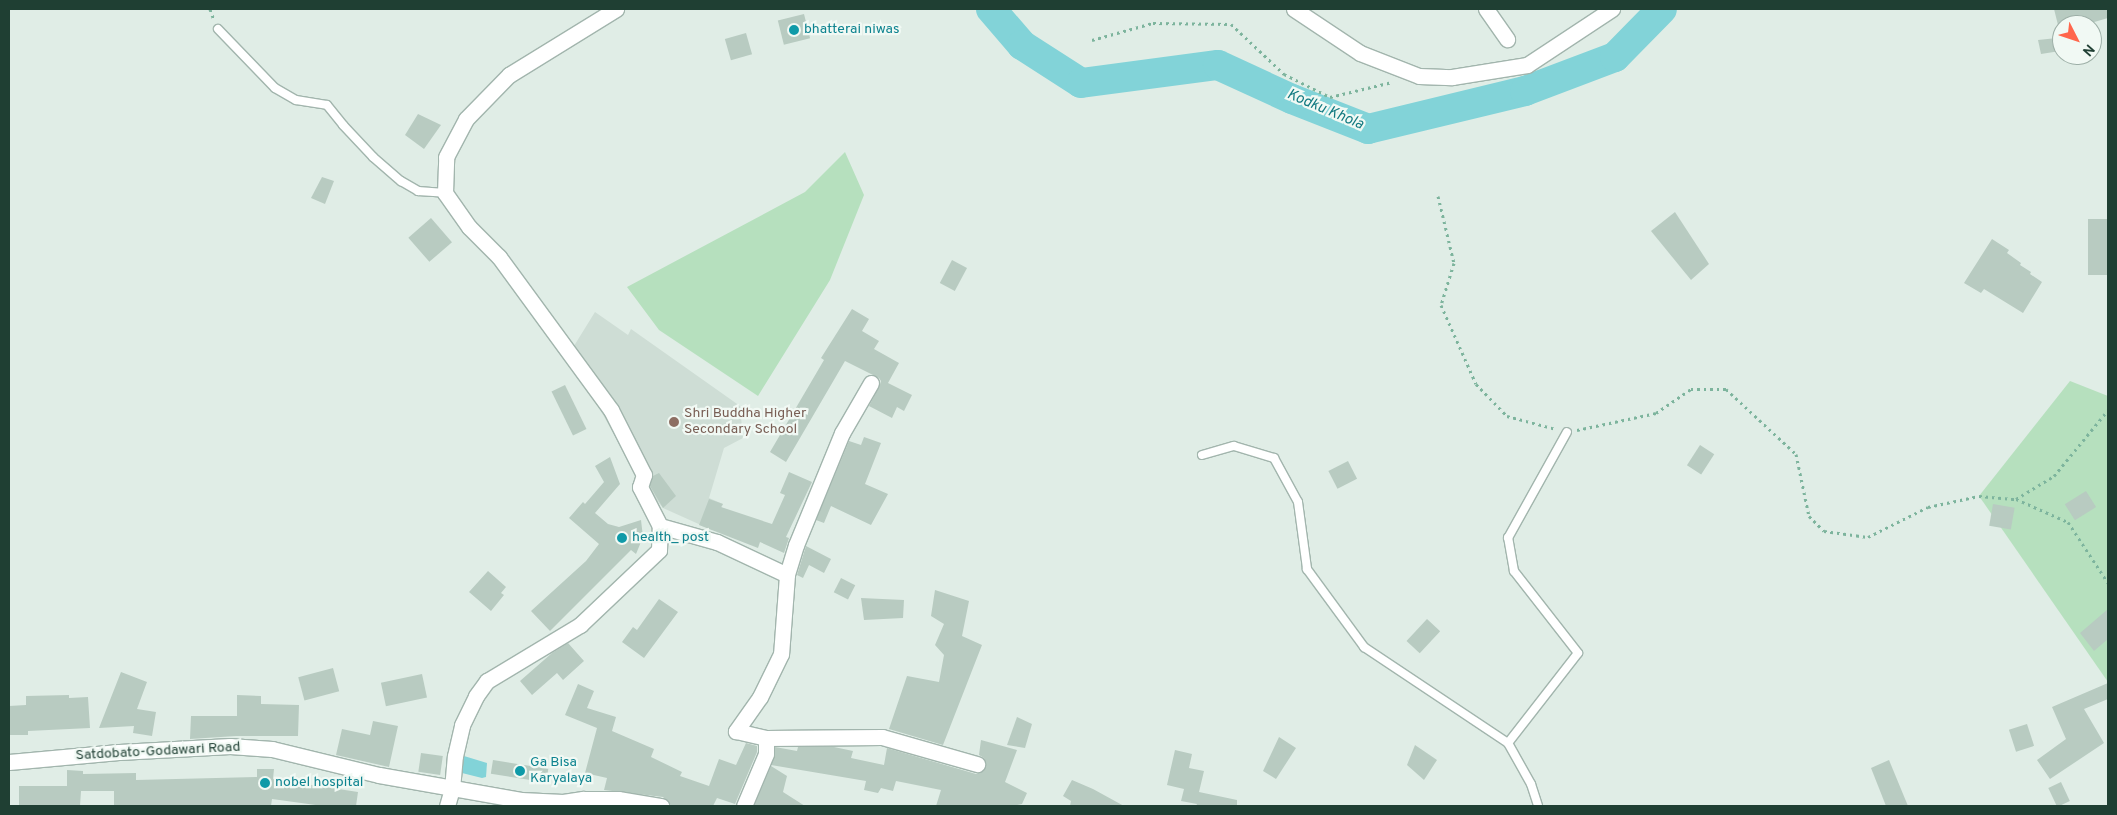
<!DOCTYPE html>
<style>
body{margin:0}
#map{position:relative;width:2117px;height:815px;overflow:hidden;background:#e0ede6;font-family:Overpass,sans-serif}
div>[style]{position:absolute}
.built>*{inset:0;background:#ceddd5}
.green>*{inset:0;background:#b6e0be}
.water>*{inset:0;background:#82d3d8}
.river>*{height:30px;margin:-15px;padding:0 15px;transform-origin:15px;border-radius:15px;background:#82d3d8}
.building>*{inset:0;background:#b8cbc1;transform-origin:0 0}
.path>*{height:3px;margin-top:-1.5px;transform-origin:0;background:repeating-linear-gradient(90deg,#7db49d 0 2.5px,transparent 0 6.5px)}
.roads{filter:drop-shadow(1px 0 #a2b5ad) drop-shadow(-1px 0 #a2b5ad) drop-shadow(0 1px #a2b5ad) drop-shadow(0 -1px #a2b5ad)}
.lane>*{height:8px;margin:-4px;padding:0 4px;transform-origin:4px;border-radius:4px;background:#fff}
.street>*{height:15px;margin:-7.5px;padding:0 7.5px;transform-origin:7.5px;border-radius:7.5px;background:#fff}
.secondary>*{height:15px;margin:-7.5px;padding:0 7.5px;transform-origin:7.5px;border-radius:7.5px;background:#fff}
.dots>*{width:14px;height:14px;translate:-50% -50%;box-sizing:border-box;border:2px solid #f1f9f4;border-radius:50%}
span{translate:-50% -50%;white-space:nowrap;text-align:center;line-height:1.15;-webkit-text-stroke:4.5px #f1f9f4;paint-order:stroke}
.culture-label{font-size:14px;color:#0d838f}
.left{translate:0 -50%;text-align:left}
.education-label{font-size:14px;color:#785e54}
.street-label{font-size:14px;color:#1f3f33}
.water-label{font-size:15px;color:#127a81;font-style:italic}
.frame{position:absolute;inset:0;border:10px solid #1f3f33;pointer-events:none}
.north{position:absolute;left:2052px;top:15px;width:50px;height:50px;box-sizing:border-box;background:#f1f9f4;border:1px solid #9dafa7;border-radius:50%;rotate:131deg;font-size:14px;font-weight:700;line-height:20px;text-align:center;color:#1f3f33}
.north::after{content:'';display:block;margin:auto;width:18px;height:22px;background:#ff664c;clip-path:polygon(50% 0,100% 100%,50% 72%,0 100%)}
</style>
<div id="map">
<div class="built">
<div style="clip-path:polygon(595px 312px,628px 335px,631px 329px,740px 406px,743px 438px,724px 448px,709px 498px,723px 504px,712px 530px,663px 508px,643px 483px,643px 475px,627px 458px,569px 354px)"></div>
</div>
<div class="green">
<div style="clip-path:polygon(845px 152px,864px 195px,830px 280px,758px 396px,659px 330px,627px 287px,805px 192px)"></div>
<div style="clip-path:polygon(2070px 381px,2108px 396px,2108px 682px,1979px 496px)"></div>
</div>
<div class="water">
<div style="clip-path:polygon(464px 756px,487px 763px,486px 777px,482px 778px,462px 773px,459px 770px)"></div>
</div>
<div class="river">
<div style="left:991px;top:9px;width:48px;rotate:49.3deg"></div>
<div style="left:1022px;top:45px;width:70px;rotate:32.8deg"></div>
<div style="left:1081px;top:83px;width:138px;rotate:-7.5deg"></div>
<div style="left:1218px;top:65px;width:81px;rotate:24.7deg"></div>
<div style="left:1292px;top:99px;width:82px;rotate:21.5deg"></div>
<div style="left:1368px;top:129px;width:162px;rotate:-13.6deg"></div>
<div style="left:1525px;top:91px;width:96px;rotate:-20.7deg"></div>
<div style="left:1615px;top:57px;width:67px;rotate:-45.6deg"></div>
</div>
<div class="building">
<div style="clip-path:polygon(2054px 9px,2108px 9px,2108px 18px,2084px 25px,2058px 25px)"></div>
<div style="left:804px;top:14px;width:25px;height:27px;rotate:76deg"></div>
<div style="left:746px;top:33px;width:22px;height:22px;rotate:74deg"></div>
<div style="clip-path:polygon(2057px 38px,2060px 51px,2041px 54px,2038px 40px)"></div>
<div style="clip-path:polygon(418px 114px,441px 125px,424px 149px,405px 135px)"></div>
<div style="clip-path:polygon(322px 177px,334px 181px,325px 204px,311px 198px)"></div>
<div style="clip-path:polygon(1675px 212px,1709px 264px,1691px 280px,1651px 231px)"></div>
<div style="left:431px;top:218px;width:32px;height:30px;rotate:49deg"></div>
<div style="left:2088px;top:219px;width:20px;height:56px"></div>
<div style="clip-path:polygon(1992px 239px,2009px 250px,2007px 253px,2021px 263px,2020px 265px,2031px 272px,2030px 274px,2042px 282px,2023px 313px,1984px 289px,1981px 293px,1964px 283px)"></div>
<div style="left:952px;top:260px;width:17px;height:26px;rotate:28deg"></div>
<div style="clip-path:polygon(852px 309px,869px 319px,862px 331px,879px 341px,874px 349px,899px 363px,888px 383px,912px 395px,904px 411px,897px 407px,892px 418px,869px 406px,879px 387px,881px 381px,879px 378px,845px 361px,786px 462px,770px 452px,824px 360px,821px 358px)"></div>
<div style="left:565px;top:385px;width:49px;height:15px;rotate:64deg"></div>
<div style="clip-path:polygon(864px 437px,881px 443px,865px 484px,888px 494px,871px 525px,831px 506px,824px 523px,816px 520px,849px 441px,861px 445px)"></div>
<div style="left:1700px;top:445px;width:17px;height:24px;rotate:33deg"></div>
<div style="clip-path:polygon(610px 457px,620px 484px,595px 513px,608px 524px,619px 527px,641px 520px,643px 537px,636px 554px,631px 550px,550px 631px,531px 611px,586px 561px,599px 544px,569px 518px,583px 502px,585px 504px,604px 482px,595px 466px)"></div>
<div style="left:1348px;top:461px;width:20px;height:22px;rotate:63deg"></div>
<div style="clip-path:polygon(789px 472px,812px 482px,786px 537px,789px 538px,784px 553px,760px 542px,758px 548px,699px 525px,709px 499px,723px 504px,721px 507px,772px 524px,785px 495px,780px 493px)"></div>
<div style="clip-path:polygon(659px 473px,676px 496px,663px 508px,650px 486px,653px 476px)"></div>
<div style="left:2086px;top:491px;width:19px;height:25px;rotate:58deg"></div>
<div style="left:1993px;top:504px;width:22px;height:22px;rotate:10deg"></div>
<div style="clip-path:polygon(806px 546px,831px 559px,824px 573px,809px 565px,803px 578px,797px 575px)"></div>
<div style="clip-path:polygon(488px 571px,506px 587px,501px 593px,504px 595px,491px 611px,469px 592px)"></div>
<div style="left:841px;top:578px;width:16px;height:16px;rotate:27deg"></div>
<div style="clip-path:polygon(935px 590px,969px 601px,962px 636px,982px 645px,943px 745px,889px 729px,907px 676px,939px 682px,944px 655px,935px 645px,944px 624px,931px 616px)"></div>
<div style="clip-path:polygon(861px 598px,904px 600px,903px 618px,864px 620px)"></div>
<div style="clip-path:polygon(659px 599px,678px 612px,644px 658px,622px 642px,633px 627px,637px 630px)"></div>
<div style="clip-path:polygon(2108px 609px,2108px 639px,2094px 651px,2080px 633px)"></div>
<div style="left:1427px;top:619px;width:18px;height:30px;rotate:43deg"></div>
<div style="clip-path:polygon(568px 643px,584px 661px,563px 680px,557px 673px,532px 695px,520px 681px,552px 653px)"></div>
<div style="left:333px;top:668px;width:24px;height:36px;rotate:75deg"></div>
<div style="clip-path:polygon(121px 672px,147px 682px,137px 709px,156px 712px,152px 736px,133px 733px,134px 726px,99px 728px)"></div>
<div style="left:422px;top:674px;width:24px;height:42px;rotate:78deg"></div>
<div style="clip-path:polygon(2108px 683px,2108px 699px,2084px 709px,2104px 743px,2050px 779px,2037px 760px,2066px 739px,2052px 707px)"></div>
<div style="clip-path:polygon(578px 684px,594px 691px,587px 708px,616px 717px,612px 731px,654px 749px,651px 757px,682px 772px,680px 776px,709px 786px,719px 759px,736px 765px,746px 743px,757px 746px,757px 752px,735px 804px,717px 798px,713px 806px,672px 806px,663px 797px,604px 790px,607px 778px,585px 773px,597px 728px,565px 715px)"></div>
<div style="clip-path:polygon(69px 695px,69px 698px,88px 697px,90px 728px,28px 731px,28px 735px,9px 735px,9px 706px,26px 705px,26px 696px)"></div>
<div style="clip-path:polygon(237px 695px,261px 696px,261px 704px,299px 705px,298px 736px,236px 736px,190px 739px,191px 716px,237px 716px)"></div>
<div style="clip-path:polygon(1017px 717px,1032px 724px,1025px 748px,1007px 745px)"></div>
<div style="clip-path:polygon(373px 721px,398px 726px,389px 767px,336px 755px,342px 729px,370px 735px)"></div>
<div style="left:2027px;top:724px;width:23px;height:19px;rotate:72deg"></div>
<div style="clip-path:polygon(1279px 737px,1296px 748px,1276px 779px,1263px 771px)"></div>
<div style="clip-path:polygon(981px 740px,1017px 750px,1005px 782px,1027px 793px,1022px 804px,1013px 806px,936px 806px,941px 790px,896px 781px,893px 791px,881px 788px,878px 793px,864px 790px,866px 781px,771px 765px,775px 747px,797px 751px,798px 747px,834px 747px,853px 751px,851px 758px,884px 765px,887px 748px,976px 774px,983px 771px,986px 766px,984px 758px,979px 755px)"></div>
<div style="clip-path:polygon(1415px 745px,1437px 760px,1424px 780px,1407px 765px)"></div>
<div style="clip-path:polygon(1175px 750px,1192px 754px,1189px 768px,1204px 771px,1199px 792px,1237px 800px,1237px 806px,1196px 806px,1197px 804px,1181px 801px,1184px 789px,1167px 785px)"></div>
<div style="left:421px;top:753px;width:22px;height:19px;rotate:8deg"></div>
<div style="left:493px;top:760px;width:56px;height:14px;rotate:9deg"></div>
<div style="clip-path:polygon(1889px 760px,1908px 806px,1886px 806px,1871px 768px)"></div>
<div style="clip-path:polygon(771px 766px,787px 776px,783px 792px,805px 806px,754px 806px)"></div>
<div style="clip-path:polygon(257px 769px,274px 769px,273px 779px,358px 792px,356px 806px,323px 806px,272px 799px,271px 806px,114px 806px,114px 791px,81px 791px,80px 806px,19px 806px,19px 786px,67px 786px,67px 770px,83px 771px,83px 774px,136px 773px,136px 780px,257px 777px)"></div>
<div style="clip-path:polygon(1072px 780px,1093px 789px,1124px 806px,1070px 806px,1071px 801px,1063px 796px)"></div>
<div style="left:2061px;top:782px;width:21px;height:14px;rotate:65deg"></div>
</div>
<div class="path">
<div style="left:210px;top:9px;width:12px;rotate:70deg"></div>
<div style="left:1092px;top:40px;width:63px;rotate:-15.6deg"></div>
<div style="left:1153px;top:23px;width:78px;rotate:0.7deg"></div>
<div style="left:1231px;top:24px;width:73px;rotate:43.3deg"></div>
<div style="left:1284px;top:74px;width:51px;rotate:26.6deg"></div>
<div style="left:1330px;top:97px;width:64px;rotate:-13.6deg"></div>
<div style="left:1438px;top:196px;width:69px;rotate:76.6deg"></div>
<div style="left:1454px;top:263px;width:44px;rotate:107.2deg"></div>
<div style="left:1441px;top:305px;width:86px;rotate:66.1deg"></div>
<div style="left:1476px;top:384px;width:45px;rotate:45.9deg"></div>
<div style="left:1507px;top:416px;width:51px;rotate:14.9deg"></div>
<div style="left:1577px;top:430px;width:81px;rotate:-12.1deg"></div>
<div style="left:1656px;top:413px;width:42px;rotate:-34.4deg"></div>
<div style="left:1691px;top:389px;width:35px"></div>
<div style="left:1726px;top:389px;width:96px;rotate:42.9deg"></div>
<div style="left:1796px;top:454px;width:63px;rotate:78.2deg"></div>
<div style="left:1809px;top:516px;width:21px;rotate:45deg"></div>
<div style="left:1824px;top:531px;width:44px;rotate:7.8deg"></div>
<div style="left:1868px;top:537px;width:67px;rotate:-26.6deg"></div>
<div style="left:1928px;top:507px;width:52px;rotate:-12.2deg"></div>
<div style="left:1979px;top:496px;width:37px;rotate:5deg"></div>
<div style="left:2016px;top:499px;width:44px;rotate:-31.2deg"></div>
<div style="left:2054px;top:476px;width:85px;rotate:-50.7deg"></div>
<div style="left:2016px;top:499px;width:57px;rotate:23.9deg"></div>
<div style="left:2068px;top:522px;width:73px;rotate:56.7deg"></div>
</div>
<div class="roads">
<div class="lane">
<div style="left:218px;top:29px;width:82px;rotate:46deg"></div>
<div style="left:275px;top:88px;width:24px;rotate:30deg"></div>
<div style="left:296px;top:100px;width:31px;rotate:9deg"></div>
<div style="left:327px;top:105px;width:26px;rotate:51deg"></div>
<div style="left:343px;top:125px;width:44px;rotate:46.8deg"></div>
<div style="left:373px;top:157px;width:37px;rotate:41deg"></div>
<div style="left:401px;top:181px;width:20px;rotate:30deg"></div>
<div style="left:418px;top:191px;width:27px;rotate:4deg"></div>
<div style="left:1202px;top:455px;width:33px;rotate:-16deg"></div>
<div style="left:1234px;top:446px;width:42px;rotate:16.7deg"></div>
<div style="left:1274px;top:458px;width:50px;rotate:61.4deg"></div>
<div style="left:1298px;top:502px;width:68px;rotate:82.3deg"></div>
<div style="left:1307px;top:569px;width:97px;rotate:53.8deg"></div>
<div style="left:1364px;top:647px;width:173px;rotate:33.7deg"></div>
<div style="left:1508px;top:743px;width:47px;rotate:60.7deg"></div>
<div style="left:1531px;top:784px;width:23px;rotate:72deg"></div>
<div style="left:1508px;top:743px;width:114px;rotate:-52.1deg"></div>
<div style="left:1578px;top:653px;width:104px;rotate:-128deg"></div>
<div style="left:1514px;top:571px;width:34px;rotate:-100deg"></div>
<div style="left:1508px;top:538px;width:121px;rotate:-60.9deg"></div>
</div>
<div class="street">
<div style="left:1294px;top:9px;width:79px;rotate:33.7deg"></div>
<div style="left:1360px;top:53px;width:63px;rotate:21.3deg"></div>
<div style="left:1419px;top:76px;width:33px;rotate:2deg"></div>
<div style="left:1452px;top:77px;width:76px;rotate:-9.1deg"></div>
<div style="left:1527px;top:65px;width:102px;rotate:-33.4deg"></div>
<div style="left:1486px;top:9px;width:37px;rotate:55deg"></div>
<div style="left:871px;top:383px;width:58px;rotate:120.1deg"></div>
<div style="left:842px;top:433px;width:121px;rotate:112.3deg"></div>
<div style="left:796px;top:545px;width:31px;rotate:107deg"></div>
<div style="left:787px;top:575px;width:79px;rotate:94.3deg"></div>
<div style="left:781px;top:654px;width:48px;rotate:116deg"></div>
<div style="left:760px;top:697px;width:42px;rotate:125.2deg"></div>
<div style="left:736px;top:731px;width:31px;rotate:13deg"></div>
<div style="left:766px;top:738px;width:116px;rotate:-0.5deg"></div>
<div style="left:882px;top:737px;width:99px;rotate:15.9deg"></div>
<div style="left:660px;top:526px;width:59px;rotate:15.7deg"></div>
<div style="left:717px;top:542px;width:77px;rotate:25.2deg"></div>
<div style="left:447px;top:806px;width:18px;rotate:-74deg"></div>
<div style="left:452px;top:789px;width:33px;rotate:-85deg"></div>
<div style="left:455px;top:756px;width:32px;rotate:-77deg"></div>
<div style="left:462px;top:725px;width:32px;rotate:-64deg"></div>
<div style="left:476px;top:696px;width:19px;rotate:-54deg"></div>
<div style="left:487px;top:681px;width:109px;rotate:-31.1deg"></div>
<div style="left:580px;top:625px;width:109px;rotate:-43.5deg"></div>
<div style="left:659px;top:550px;width:24px;rotate:-88deg"></div>
<div style="left:660px;top:526px;width:44px;rotate:-117.1deg"></div>
<div style="left:640px;top:487px;width:13px;rotate:-72deg"></div>
<div style="left:644px;top:475px;width:73px;rotate:-116.9deg"></div>
<div style="left:611px;top:410px;width:190px;rotate:-126.2deg"></div>
<div style="left:499px;top:257px;width:42px;rotate:-135deg"></div>
<div style="left:469px;top:227px;width:42px;rotate:-125.2deg"></div>
<div style="left:445px;top:193px;width:36px;rotate:-88deg"></div>
<div style="left:446px;top:157px;width:43px;rotate:-62.2deg"></div>
<div style="left:466px;top:119px;width:62px;rotate:-45.7deg"></div>
<div style="left:509px;top:75px;width:126px;rotate:-31.7deg"></div>
<div style="left:744px;top:806px;width:56px;rotate:-67.1deg"></div>
<div style="left:766px;top:754px;width:16px;rotate:-90deg"></div>
</div>
<div class="secondary">
<div style="left:9px;top:762px;width:110px;rotate:-5.2deg"></div>
<div style="left:119px;top:752px;width:111px;rotate:-3.1deg"></div>
<div style="left:230px;top:746px;width:42px;rotate:4.1deg"></div>
<div style="left:272px;top:749px;width:110px;rotate:13.7deg"></div>
<div style="left:379px;top:775px;width:144px;rotate:10deg"></div>
<div style="left:521px;top:800px;width:42px;rotate:2.7deg"></div>
<div style="left:563px;top:802px;width:20px;rotate:-9deg"></div>
<div style="left:583px;top:799px;width:35px"></div>
<div style="left:618px;top:799px;width:44px;rotate:9.2deg"></div>
</div>
</div>
<div class="dots">
<div style="left:794px;top:30px;background:#0f9aa8"></div>
<div style="left:674px;top:422px;background:#8d6e63"></div>
<div style="left:622px;top:538px;background:#0f9aa8"></div>
<div style="left:520px;top:771px;background:#0f9aa8"></div>
<div style="left:265px;top:783px;background:#0f9aa8"></div>
</div>
<div class="culture-label">
<span class="left" style="left:804px;top:30px">bhatterai niwas</span>
<span class="left" style="left:632px;top:538px">health_ post</span>
<span class="left" style="left:530px;top:771px">Ga Bisa<br>Karyalaya</span>
<span class="left" style="left:275px;top:783px">nobel hospital</span>
</div>
<div class="education-label">
<span class="left" style="left:684px;top:422px">Shri Buddha Higher<br>Secondary School</span>
</div>
<div class="street-label">
<span style="left:158px;top:752px;rotate:-3deg">Satdobato-Godawari Road</span>
</div>
<div class="water-label">
<span style="left:1325px;top:110px;rotate:23deg">Kodku Khola</span>
</div>
<div class="frame"></div>
<div class="north">N</div>
</div>
